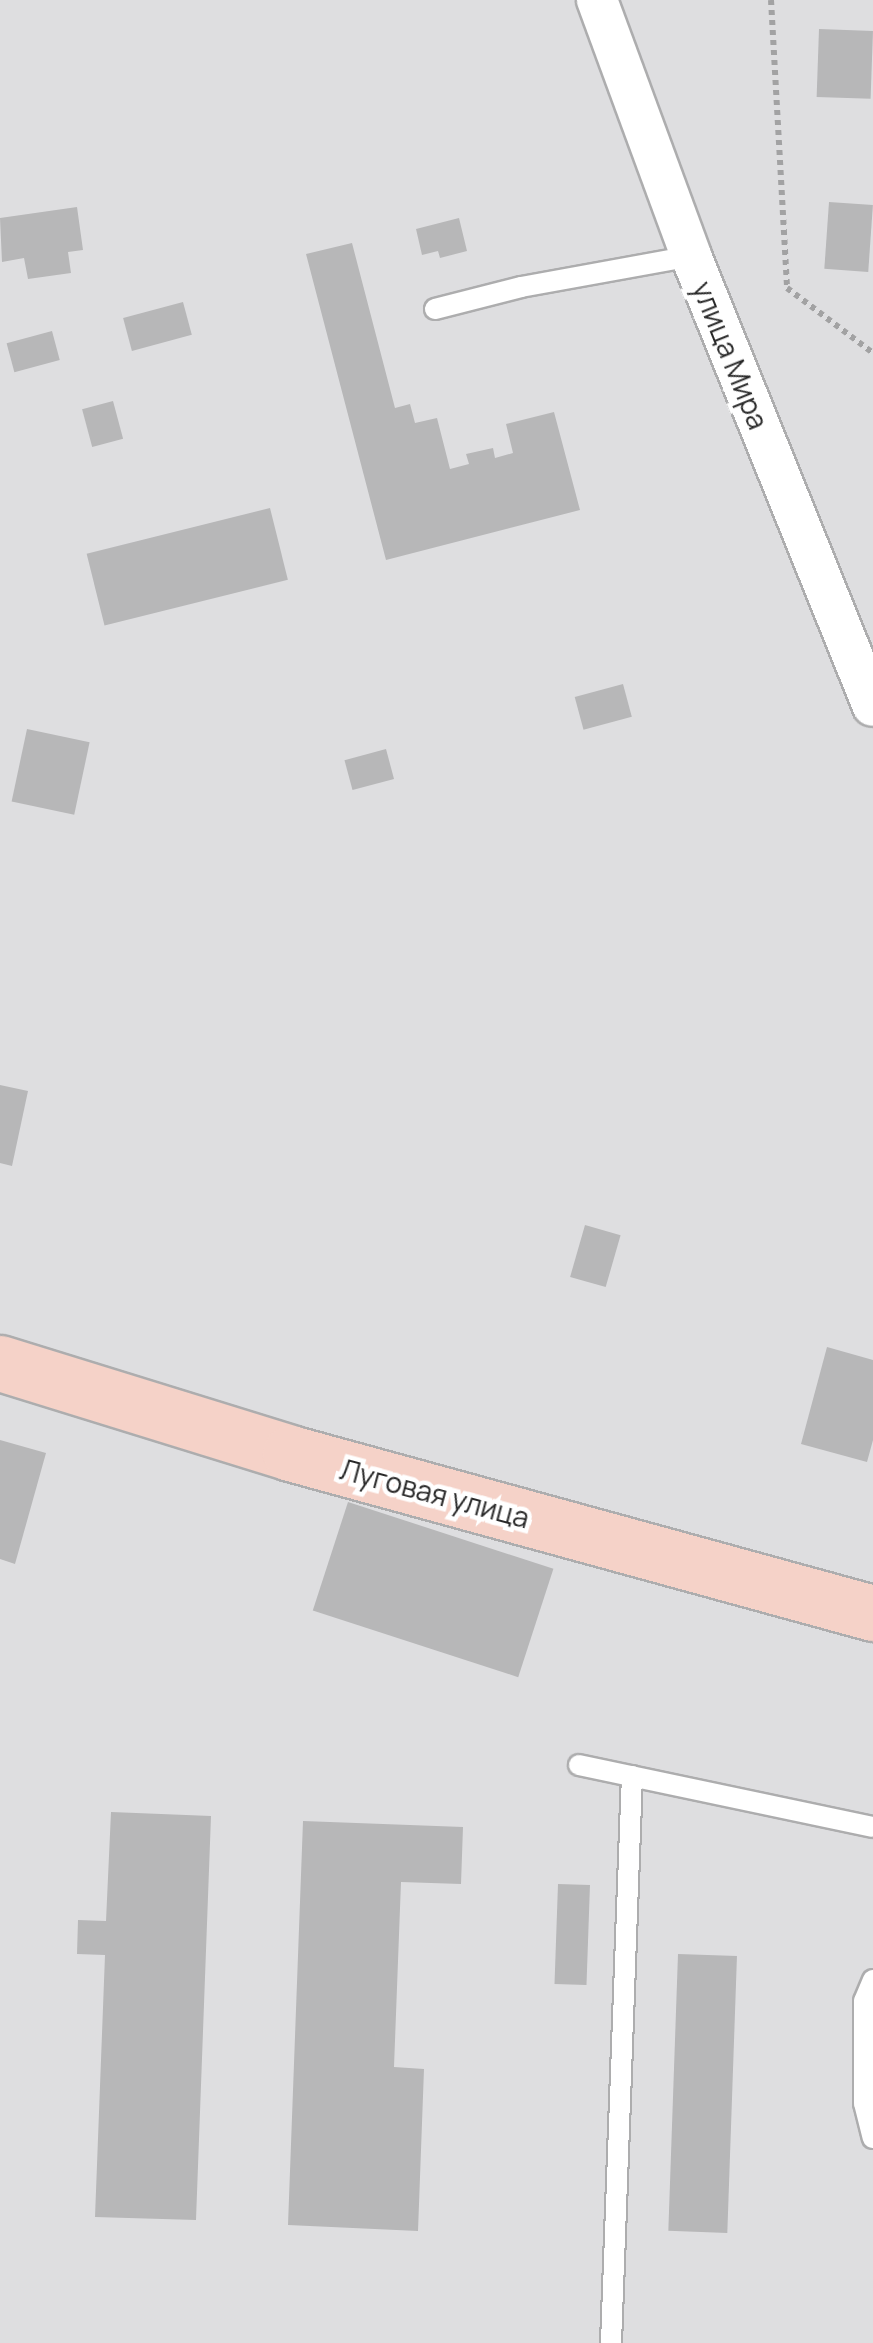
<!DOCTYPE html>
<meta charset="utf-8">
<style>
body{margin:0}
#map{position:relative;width:873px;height:2343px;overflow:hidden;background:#dedee0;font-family:Manrope,sans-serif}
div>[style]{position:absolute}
.building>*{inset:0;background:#b7b7b8;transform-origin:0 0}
.path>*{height:6px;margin-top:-3px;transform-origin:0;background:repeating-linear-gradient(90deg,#a2a2a3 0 5px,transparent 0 10px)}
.roads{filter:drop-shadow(2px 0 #adadae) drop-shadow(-2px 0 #adadae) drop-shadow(0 2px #adadae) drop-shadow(0 -2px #adadae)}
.lane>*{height:20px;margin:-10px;padding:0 10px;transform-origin:10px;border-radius:10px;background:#fff}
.street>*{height:40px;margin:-20px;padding:0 20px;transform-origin:20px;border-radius:20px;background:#fff}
.secondary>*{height:55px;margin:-27.5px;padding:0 27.5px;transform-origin:27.5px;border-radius:27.5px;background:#f5d2c8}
span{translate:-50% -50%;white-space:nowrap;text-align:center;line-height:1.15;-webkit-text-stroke:9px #fff;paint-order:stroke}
.street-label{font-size:28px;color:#282828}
</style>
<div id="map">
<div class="building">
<div style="left:819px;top:29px;width:54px;height:68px;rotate:2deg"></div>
<div style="left:829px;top:202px;width:44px;height:67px;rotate:4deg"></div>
<div style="clip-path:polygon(77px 207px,83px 250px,68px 252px,71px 273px,28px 279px,24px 258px,2px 262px,0 218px)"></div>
<div style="clip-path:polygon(459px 218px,467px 251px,440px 258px,438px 251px,422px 255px,416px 229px)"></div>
<div style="clip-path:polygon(352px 243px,395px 408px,410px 404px,415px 423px,437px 418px,450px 469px,469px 464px,466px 454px,493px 448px,495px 458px,513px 453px,506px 424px,554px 412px,580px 510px,386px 560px,306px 254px)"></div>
<div style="left:183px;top:302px;width:34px;height:62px;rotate:75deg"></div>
<div style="left:52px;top:331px;width:30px;height:47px;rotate:75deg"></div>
<div style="left:113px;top:401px;width:39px;height:32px;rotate:75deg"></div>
<div style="left:270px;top:508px;width:74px;height:189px;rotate:76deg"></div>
<div style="left:623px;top:684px;width:34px;height:50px;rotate:75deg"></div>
<div style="left:27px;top:729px;width:64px;height:74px;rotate:12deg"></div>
<div style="left:386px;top:749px;width:31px;height:43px;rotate:75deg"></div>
<div style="clip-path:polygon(0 1085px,28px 1091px,12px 1166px,0 1163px)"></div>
<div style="left:585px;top:1225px;width:37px;height:54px;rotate:16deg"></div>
<div style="clip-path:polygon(827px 1347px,873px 1360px,873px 1440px,867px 1462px,801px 1444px)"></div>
<div style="clip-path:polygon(0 1440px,46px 1453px,15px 1564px,0 1559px)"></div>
<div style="left:348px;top:1502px;width:216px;height:114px;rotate:18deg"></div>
<div style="clip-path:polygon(111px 1812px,211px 1816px,196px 2220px,95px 2217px,105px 1955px,77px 1954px,78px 1920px,106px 1921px)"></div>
<div style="clip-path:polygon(303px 1821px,463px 1827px,461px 1884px,401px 1882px,394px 2067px,424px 2069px,418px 2231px,288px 2225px)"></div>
<div style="left:558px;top:1884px;width:32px;height:100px;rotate:2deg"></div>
<div style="left:678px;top:1954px;width:59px;height:277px;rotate:2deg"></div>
</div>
<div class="path">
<div style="left:771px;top:0;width:288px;rotate:86.8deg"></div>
<div style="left:787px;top:288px;width:108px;rotate:37.1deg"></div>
</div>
<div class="roads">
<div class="lane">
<div style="left:435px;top:309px;width:89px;rotate:-14.3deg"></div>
<div style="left:521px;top:287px;width:173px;rotate:-10.3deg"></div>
<div style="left:579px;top:1765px;width:300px;rotate:11.9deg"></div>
<div style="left:873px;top:1980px;width:23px;rotate:113deg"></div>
<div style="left:864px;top:2001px;width:102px;rotate:90deg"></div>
<div style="left:864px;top:2103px;width:36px;rotate:76deg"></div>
<div style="left:611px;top:2343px;width:567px;rotate:-87.88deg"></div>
</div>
<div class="street">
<div style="left:597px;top:0;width:273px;rotate:69.8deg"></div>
<div style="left:691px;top:256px;width:485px;rotate:68deg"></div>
</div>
<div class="secondary">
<div style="left:0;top:1363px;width:304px;rotate:17.2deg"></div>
<div style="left:290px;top:1453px;width:605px;rotate:15.35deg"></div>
</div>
</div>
<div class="street-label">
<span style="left:731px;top:355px;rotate:68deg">улица Мира</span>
<span style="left:435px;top:1493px;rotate:15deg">Луговая улица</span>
</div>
</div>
